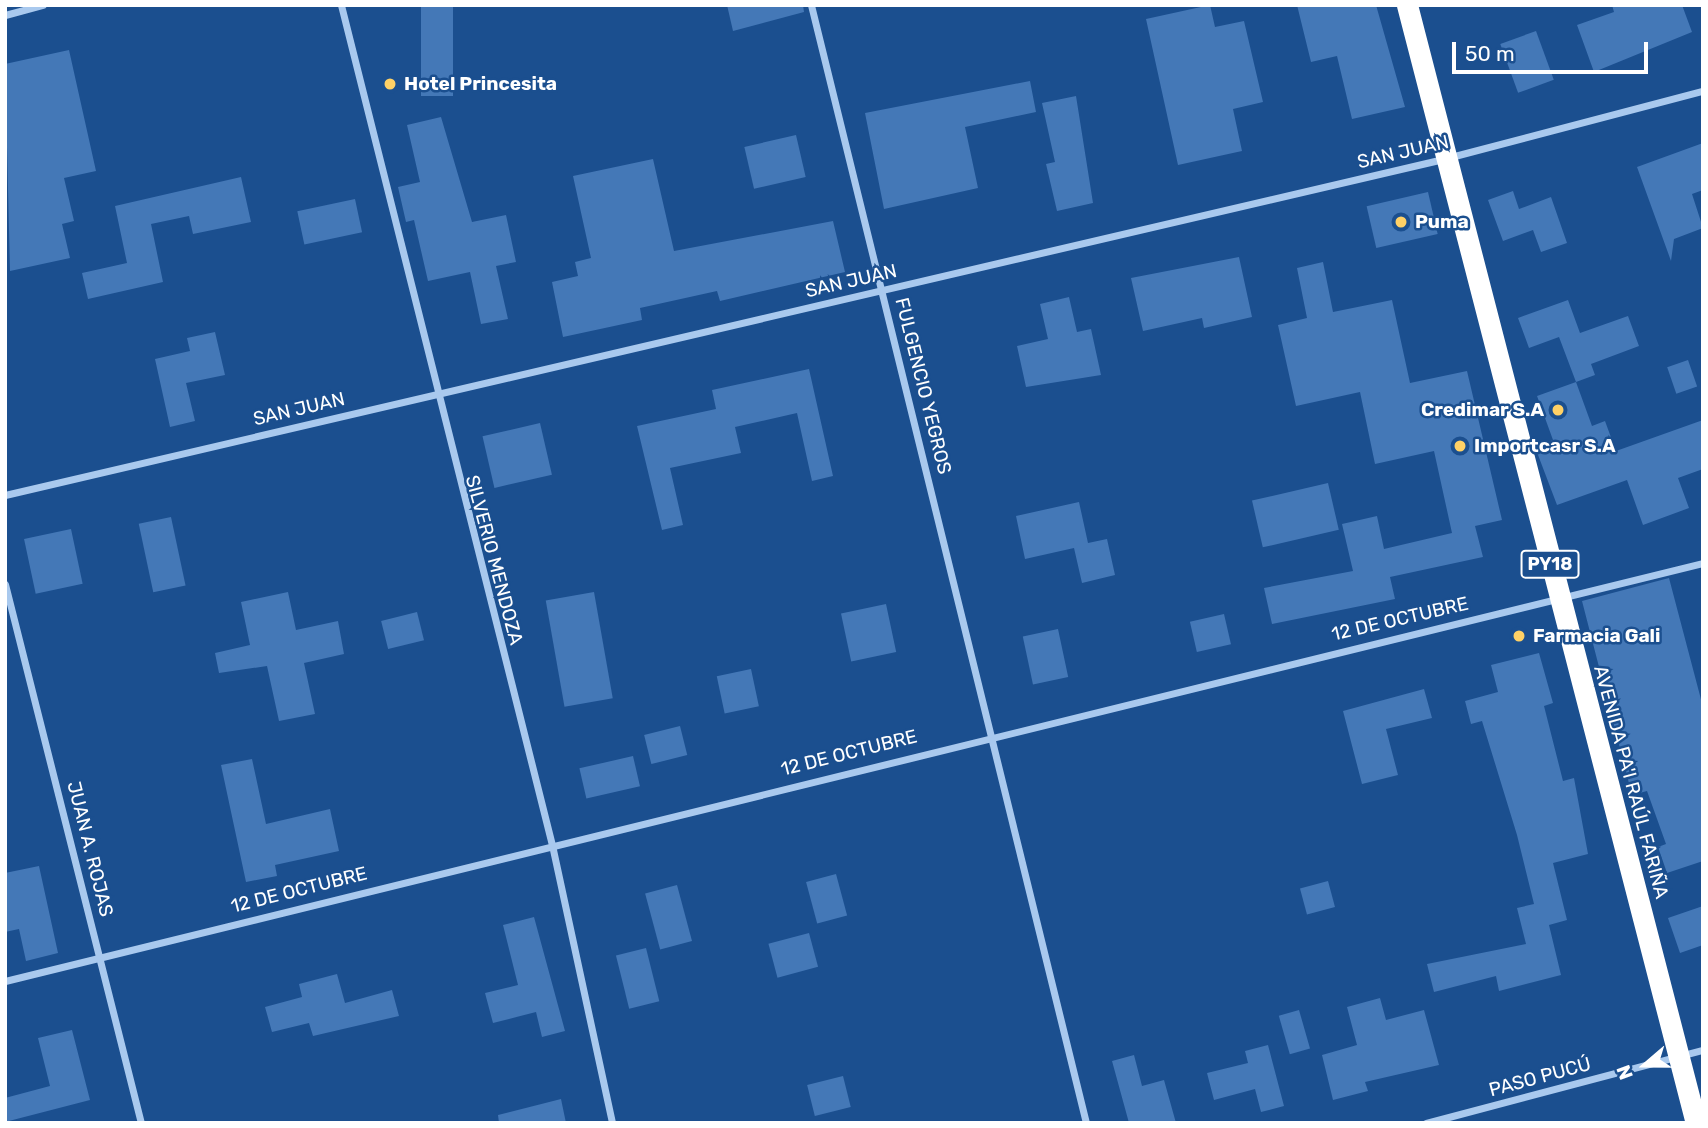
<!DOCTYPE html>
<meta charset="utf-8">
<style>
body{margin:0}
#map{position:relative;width:1708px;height:1128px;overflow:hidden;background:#1b4f8f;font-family:Rubik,sans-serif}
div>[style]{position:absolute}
.building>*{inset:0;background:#4478b7;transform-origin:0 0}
.street>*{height:7px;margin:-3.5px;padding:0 3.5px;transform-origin:3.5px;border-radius:3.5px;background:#a9c9ee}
.highway>*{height:21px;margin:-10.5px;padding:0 10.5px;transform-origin:10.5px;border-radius:10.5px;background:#fff}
.dots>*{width:19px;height:19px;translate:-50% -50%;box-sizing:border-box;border:4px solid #1b4f8f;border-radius:50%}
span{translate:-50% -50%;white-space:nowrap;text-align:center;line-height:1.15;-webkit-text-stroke:5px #1b4f8f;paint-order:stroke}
.shield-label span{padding:2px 5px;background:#1b4f8f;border:2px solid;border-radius:5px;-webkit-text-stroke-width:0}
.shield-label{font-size:18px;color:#fff;font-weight:700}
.poi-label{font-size:19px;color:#fff;font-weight:700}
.left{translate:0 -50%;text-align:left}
.right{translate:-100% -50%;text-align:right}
.street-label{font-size:19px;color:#fff}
.frame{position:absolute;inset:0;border:7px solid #fff;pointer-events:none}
.north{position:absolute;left:1610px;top:1030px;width:70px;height:70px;-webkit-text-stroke:5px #1b4f8f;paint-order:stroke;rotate:250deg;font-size:19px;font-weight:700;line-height:28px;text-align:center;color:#fff}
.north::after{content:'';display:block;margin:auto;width:24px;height:32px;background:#fff;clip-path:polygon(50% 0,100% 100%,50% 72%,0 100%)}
.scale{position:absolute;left:1452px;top:42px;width:196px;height:32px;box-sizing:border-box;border:4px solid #fff;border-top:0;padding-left:9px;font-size:21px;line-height:24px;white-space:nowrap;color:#fff;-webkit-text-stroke:5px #1b4f8f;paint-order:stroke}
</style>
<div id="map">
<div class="building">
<div style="left:421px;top:5px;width:32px;height:91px"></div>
<div style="clip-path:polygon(727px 5px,803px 5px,804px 12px,733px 31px)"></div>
<div style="clip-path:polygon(1210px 5px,1215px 27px,1244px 21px,1263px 102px,1233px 109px,1242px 151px,1178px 165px,1146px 19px)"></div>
<div style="clip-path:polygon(1297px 5px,1376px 5px,1405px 107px,1352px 119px,1337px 56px,1311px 62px)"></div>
<div style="clip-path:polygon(1612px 5px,1682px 5px,1692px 32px,1594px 72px,1577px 25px,1614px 12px)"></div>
<div style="left:1536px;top:31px;width:52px;height:38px;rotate:70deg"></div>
<div style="clip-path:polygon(69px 50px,96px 171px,64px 178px,74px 221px,62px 224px,70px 258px,10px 271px,5px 64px)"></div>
<div style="clip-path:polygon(1030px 81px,1036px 112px,965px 127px,978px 188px,884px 209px,865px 113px)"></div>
<div style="clip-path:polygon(1076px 96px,1093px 203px,1057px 211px,1046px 164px,1055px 162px,1042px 103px)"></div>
<div style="clip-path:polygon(441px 117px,472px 222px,506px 215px,516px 262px,496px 266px,508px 319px,481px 324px,470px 272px,428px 281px,414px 220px,406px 222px,398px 187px,420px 182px,407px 125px)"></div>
<div style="left:796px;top:135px;width:43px;height:53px;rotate:77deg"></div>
<div style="clip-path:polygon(1703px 143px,1703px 190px,1692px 194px,1703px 228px,1674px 239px,1671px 261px,1637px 167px)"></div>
<div style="clip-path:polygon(653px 159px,674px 251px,833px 221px,845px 272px,720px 301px,717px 291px,640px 308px,642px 320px,563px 337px,552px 282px,578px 276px,575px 262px,591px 258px,573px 176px)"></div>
<div style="clip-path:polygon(241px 177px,251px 222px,193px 234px,189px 216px,151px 224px,163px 282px,88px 299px,82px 273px,127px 263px,115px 206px)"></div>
<div style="clip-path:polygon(1513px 191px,1519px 209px,1551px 197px,1567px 243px,1541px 252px,1533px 230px,1503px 241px,1488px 200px)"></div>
<div style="left:1428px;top:192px;width:43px;height:63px;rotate:77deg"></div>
<div style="left:355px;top:199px;width:34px;height:59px;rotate:78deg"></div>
<div style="clip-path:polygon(1239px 257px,1252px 317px,1204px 328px,1202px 318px,1143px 331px,1131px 278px)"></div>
<div style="clip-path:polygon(1323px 262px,1333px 312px,1392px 300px,1410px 383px,1467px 371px,1502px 520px,1475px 526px,1483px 557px,1390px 577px,1395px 599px,1272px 624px,1264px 588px,1353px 571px,1342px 524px,1377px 516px,1384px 549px,1452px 533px,1434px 451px,1375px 464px,1360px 392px,1296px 406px,1278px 325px,1307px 318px,1297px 268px)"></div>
<div style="clip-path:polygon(1069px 297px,1077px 332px,1091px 329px,1101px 375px,1026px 387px,1017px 346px,1048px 339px,1040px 304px)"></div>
<div style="clip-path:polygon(1568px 300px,1580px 333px,1628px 316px,1639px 346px,1591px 364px,1595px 375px,1576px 382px,1559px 337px,1529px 348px,1518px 318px)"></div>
<div style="clip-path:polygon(215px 332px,225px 375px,186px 383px,195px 421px,170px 427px,155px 359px,190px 351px,187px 338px)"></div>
<div style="left:1688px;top:360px;width:28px;height:22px;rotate:71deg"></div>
<div style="clip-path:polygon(809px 369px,833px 476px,812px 481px,797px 413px,735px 427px,741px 453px,670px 468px,683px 525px,662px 530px,637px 426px,716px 409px,712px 390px)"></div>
<div style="clip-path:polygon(1576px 382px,1592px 426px,1605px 421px,1616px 451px,1703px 420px,1703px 469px,1678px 478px,1689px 508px,1643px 525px,1627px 480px,1557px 505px,1535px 447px,1553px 440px,1537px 396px)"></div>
<div style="left:540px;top:423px;width:53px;height:59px;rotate:77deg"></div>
<div style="left:1328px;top:483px;width:48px;height:78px;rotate:77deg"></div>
<div style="clip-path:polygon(1079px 502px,1088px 543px,1107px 539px,1115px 575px,1082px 583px,1074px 548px,1025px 559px,1016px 516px)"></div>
<div style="left:171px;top:517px;width:70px;height:33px;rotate:78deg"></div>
<div style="left:71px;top:529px;width:56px;height:48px;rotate:78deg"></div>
<div style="clip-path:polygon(1669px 578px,1703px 707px,1703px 861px,1667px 873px,1658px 847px,1666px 844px,1647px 791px,1632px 795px,1582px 601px)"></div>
<div style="clip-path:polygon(288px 592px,296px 630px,338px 621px,344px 654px,304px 663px,315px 714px,279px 721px,267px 666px,219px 673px,215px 653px,250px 645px,241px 602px)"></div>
<div style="left:594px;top:592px;width:108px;height:49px;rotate:80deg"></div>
<div style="left:886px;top:604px;width:49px;height:46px;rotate:78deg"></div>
<div style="left:417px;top:612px;width:29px;height:37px;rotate:76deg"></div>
<div style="left:1224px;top:614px;width:31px;height:35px;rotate:77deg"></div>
<div style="left:1058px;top:629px;width:49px;height:36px;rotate:78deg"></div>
<div style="clip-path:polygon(1539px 653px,1553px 703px,1544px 706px,1563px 781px,1574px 778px,1588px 854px,1553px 863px,1567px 920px,1549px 925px,1561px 975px,1499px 991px,1496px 976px,1434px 992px,1427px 964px,1526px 944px,1517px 908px,1534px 904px,1517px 835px,1482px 721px,1471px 724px,1465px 701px,1498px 692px,1491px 665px)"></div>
<div style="left:751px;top:669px;width:38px;height:35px;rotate:78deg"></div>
<div style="clip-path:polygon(1424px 689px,1432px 718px,1386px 729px,1398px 775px,1362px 784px,1343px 711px)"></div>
<div style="left:680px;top:726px;width:30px;height:37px;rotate:76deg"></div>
<div style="left:633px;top:756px;width:31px;height:55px;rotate:77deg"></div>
<div style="clip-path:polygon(252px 759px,266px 824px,330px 809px,339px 851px,275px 865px,277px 876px,246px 882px,221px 765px)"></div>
<div style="clip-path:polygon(39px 866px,58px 953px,26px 961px,19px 929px,5px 932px,5px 873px)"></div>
<div style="left:836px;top:874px;width:43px;height:31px;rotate:75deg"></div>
<div style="left:1328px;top:881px;width:27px;height:29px;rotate:75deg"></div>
<div style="left:677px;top:885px;width:58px;height:33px;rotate:75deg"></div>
<div style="clip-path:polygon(1703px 906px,1703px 945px,1680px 953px,1668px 918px)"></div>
<div style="clip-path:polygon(534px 917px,565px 1031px,542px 1037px,536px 1012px,493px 1023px,485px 993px,518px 985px,503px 925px)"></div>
<div style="left:809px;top:933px;width:35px;height:42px;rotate:75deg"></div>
<div style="left:646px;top:948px;width:55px;height:31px;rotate:76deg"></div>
<div style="clip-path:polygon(337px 974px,345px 1003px,392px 990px,399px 1016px,313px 1036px,309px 1023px,272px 1032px,265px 1007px,302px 997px,299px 984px)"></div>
<div style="clip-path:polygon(1380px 998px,1386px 1020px,1424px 1010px,1439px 1065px,1365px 1082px,1368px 1091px,1333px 1100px,1322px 1055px,1357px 1045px,1347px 1007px)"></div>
<div style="left:1299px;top:1010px;width:40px;height:21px;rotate:74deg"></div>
<div style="clip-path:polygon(72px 1030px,90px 1100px,5px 1122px,5px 1098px,50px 1086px,38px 1038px)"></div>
<div style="clip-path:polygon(1268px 1045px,1284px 1106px,1261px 1112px,1255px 1089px,1214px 1100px,1207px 1073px,1248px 1063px,1245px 1051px)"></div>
<div style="clip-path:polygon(1134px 1055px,1142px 1086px,1164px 1080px,1176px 1123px,1129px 1123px,1112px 1061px)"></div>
<div style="left:843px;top:1076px;width:32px;height:37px;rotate:76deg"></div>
<div style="clip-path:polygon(561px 1099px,566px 1123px,499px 1123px,498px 1115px)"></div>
</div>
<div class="street">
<div style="left:341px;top:5px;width:866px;rotate:75.9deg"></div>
<div style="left:552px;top:845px;width:284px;rotate:77.8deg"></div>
<div style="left:811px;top:5px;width:1151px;rotate:76.18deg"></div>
<div style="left:5px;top:15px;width:39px;rotate:-15deg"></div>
<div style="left:5px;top:495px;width:1477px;rotate:-13.15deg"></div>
<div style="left:1443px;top:159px;width:269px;rotate:-14.7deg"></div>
<div style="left:5px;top:584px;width:556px;rotate:75.84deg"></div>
<div style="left:5px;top:981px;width:1749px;rotate:-13.83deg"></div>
<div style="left:1426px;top:1123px;width:286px;rotate:-14.8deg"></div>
</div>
<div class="highway">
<div style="left:1407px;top:5px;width:1155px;rotate:75.51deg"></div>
</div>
<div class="dots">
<div style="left:390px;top:84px;background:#ffd166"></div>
<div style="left:1401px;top:222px;background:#ffd166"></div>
<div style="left:1558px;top:410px;background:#ffd166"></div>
<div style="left:1460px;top:446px;background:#ffd166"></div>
<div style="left:1519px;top:636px;background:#ffd166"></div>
</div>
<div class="shield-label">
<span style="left:1550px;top:564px">PY18</span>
</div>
<div class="poi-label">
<span class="left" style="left:404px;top:84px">Hotel Princesita</span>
<span class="left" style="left:1415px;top:222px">Puma</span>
<span class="right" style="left:1544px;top:410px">Credimar S.A</span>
<span class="left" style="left:1474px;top:446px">Importcasr S.A</span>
<span class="left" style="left:1533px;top:636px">Farmacia Gali</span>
</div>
<div class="street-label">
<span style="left:1403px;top:152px;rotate:-13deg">SAN JUAN</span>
<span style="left:851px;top:281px;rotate:-13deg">SAN JUAN</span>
<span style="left:923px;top:386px;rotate:76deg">FULGENCIO YEGROS</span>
<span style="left:299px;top:409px;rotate:-13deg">SAN JUAN</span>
<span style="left:494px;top:560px;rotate:75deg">SILVERIO MENDOZA</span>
<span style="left:1400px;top:619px;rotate:-13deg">12 DE OCTUBRE</span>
<span style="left:849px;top:753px;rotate:-14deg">12 DE OCTUBRE</span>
<span style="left:1631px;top:782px;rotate:75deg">AVENIDA PA'I RAÚL FARIÑA</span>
<span style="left:90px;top:849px;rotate:76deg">JUAN A. ROJAS</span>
<span style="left:299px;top:890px;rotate:-14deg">12 DE OCTUBRE</span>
<span style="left:1540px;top:1077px;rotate:-15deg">PASO PUCÚ</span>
</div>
<div class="frame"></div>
<div class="north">N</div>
<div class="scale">50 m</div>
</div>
